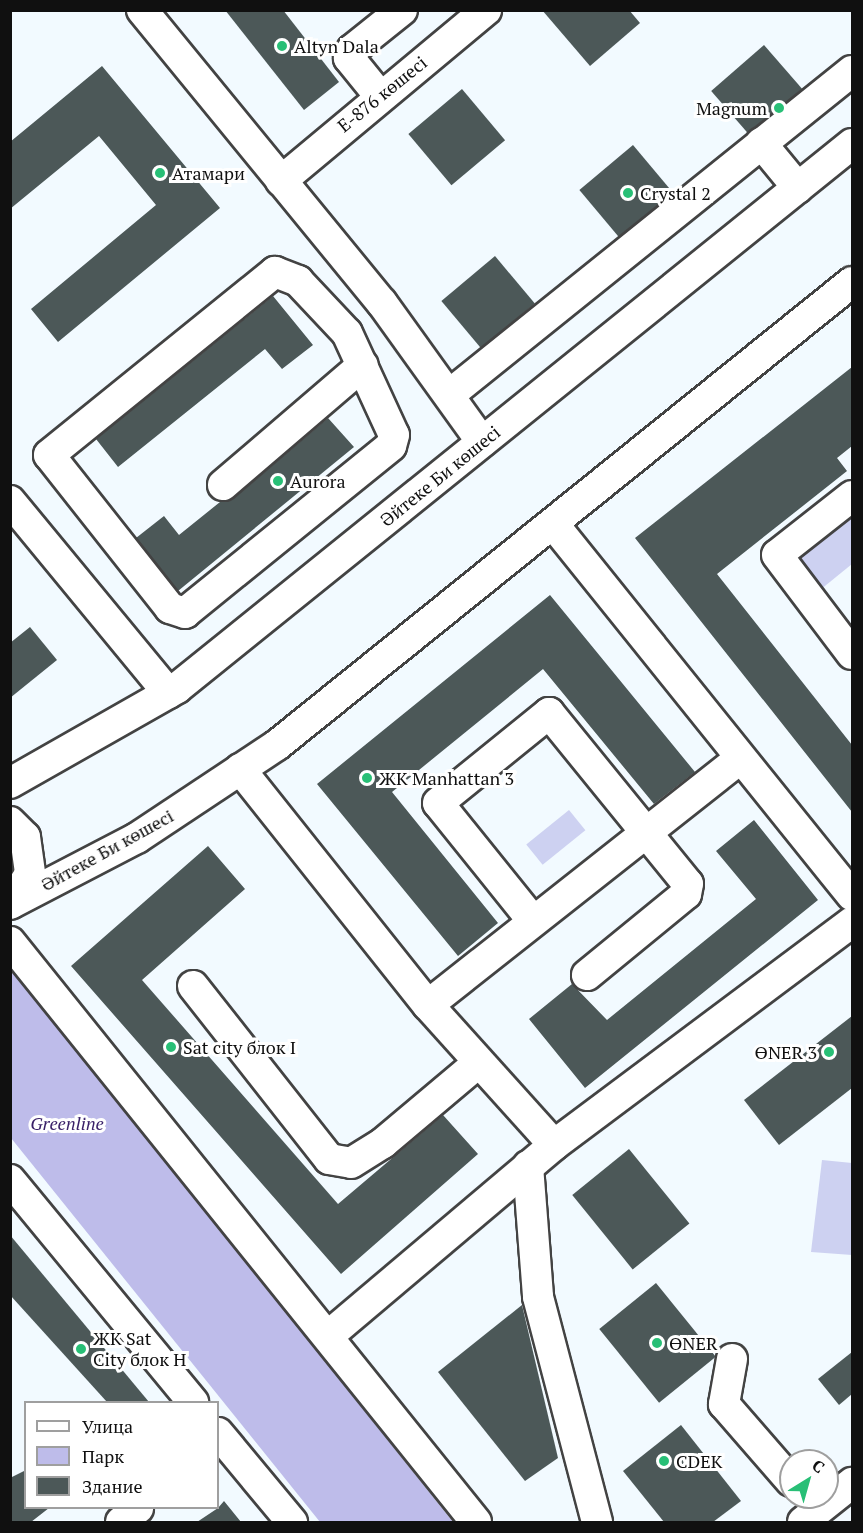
<!DOCTYPE html>
<meta charset="utf-8">
<style>
body{margin:0}
#map{position:relative;width:863px;height:1533px;overflow:hidden;background:#f2faff;font-family:"PT Serif",serif}
div>[style]{position:absolute}
.green>*{inset:0;background:#bebcea}
.pitch>*{inset:0;background:#cdd1f1;transform-origin:0 0}
.building>*{inset:0;background:#4c5858;transform-origin:0 0}
.roads{filter:drop-shadow(2px 0 #434343) drop-shadow(-2px 0 #434343) drop-shadow(0 2px #434343) drop-shadow(0 -2px #434343)}
.minor>*{height:30px;margin:-15px;padding:0 15px;transform-origin:15px;border-radius:15px;background:#fff}
.dots>*{width:16px;height:16px;translate:-50% -50%;box-sizing:border-box;border:3px solid #fff;border-radius:50%}
span{translate:-50% -50%;white-space:nowrap;text-align:center;line-height:1.15;-webkit-text-stroke:6px #fff;paint-order:stroke}
.poi-label{font-size:18px;color:#101010}
.left{translate:0 -50%;text-align:left}
.right{translate:-100% -50%;text-align:right}
.street-label{font-size:18px;color:#101010}
.park-label{font-size:18px;color:#392068;font-style:italic}
.frame{position:absolute;inset:0;border:12px solid #101010;pointer-events:none}
.legend{position:absolute;left:24px;top:1401px;width:195px;height:108px;box-sizing:border-box;background:#fff;border:2px solid #9f9f9f;margin:0;padding:8px 10px;list-style:none;font-size:18px;color:#101010}
.legend li{display:flex;align-items:center;gap:12px;height:30px}
.legend b{width:30px;border:2px solid #9f9f9f}
.north{position:absolute;left:779px;top:1449px;width:60px;height:60px;box-sizing:border-box;background:#fff;border:2px solid #9f9f9f;border-radius:50%;rotate:37deg;font-size:16px;font-weight:700;line-height:24px;text-align:center;color:#101010}
.north::after{content:'';display:block;margin:auto;width:21px;height:27px;background:#28bf76;clip-path:polygon(50% 0,100% 100%,50% 72%,0 100%)}
</style>
<div id="map">
<div class="green">
<div style="clip-path:polygon(10px 966px,453px 1522px,320px 1522px,11px 1138px)"></div>
</div>
<div class="pitch">
<div style="clip-path:polygon(852px 512px,852px 564px,820px 590px,795px 559px)"></div>
<div style="left:569px;top:810px;width:26px;height:55px;rotate:51deg"></div>
<div style="clip-path:polygon(822px 1160px,852px 1163px,852px 1255px,811px 1252px)"></div>
</div>
<div class="building">
<div style="clip-path:polygon(225px 10px,283px 10px,339px 82px,304px 110px)"></div>
<div style="clip-path:polygon(542px 10px,629px 10px,640px 23px,590px 66px)"></div>
<div style="left:764px;top:45px;width:58px;height:70px;rotate:49deg"></div>
<div style="clip-path:polygon(102px 66px,220px 208px,58px 342px,31px 309px,156px 205px,99px 136px,10px 209px,10px 142px)"></div>
<div style="left:462px;top:89px;width:67px;height:70px;rotate:50deg"></div>
<div style="left:633px;top:145px;width:62px;height:70px;rotate:50deg"></div>
<div style="left:495px;top:256px;width:62px;height:70px;rotate:50deg"></div>
<div style="clip-path:polygon(273px 296px,313px 345px,282px 369px,265px 349px,118px 467px,96px 439px)"></div>
<div style="clip-path:polygon(852px 367px,852px 446px,837px 458px,847px 471px,717px 574px,852px 745px,852px 812px,635px 538px)"></div>
<div style="clip-path:polygon(328px 418px,354px 447px,178px 591px,136px 538px,164px 516px,179px 535px,220px 502px,234px 498px)"></div>
<div style="clip-path:polygon(550px 595px,695px 772px,654px 804px,543px 669px,392px 792px,498px 923px,458px 956px,317px 784px)"></div>
<div style="clip-path:polygon(30px 627px,57px 660px,10px 698px,10px 643px)"></div>
<div style="clip-path:polygon(754px 820px,818px 900px,585px 1088px,529px 1019px,572px 984px,607px 1020px,756px 899px,716px 851px)"></div>
<div style="clip-path:polygon(208px 846px,245px 889px,142px 980px,338px 1204px,443px 1115px,478px 1154px,341px 1274px,71px 966px)"></div>
<div style="clip-path:polygon(852px 1016px,852px 1088px,779px 1145px,744px 1100px)"></div>
<div style="left:629px;top:1149px;width:96px;height:73px;rotate:51deg"></div>
<div style="clip-path:polygon(10px 1235px,149px 1402px,107px 1402px,10px 1295px)"></div>
<div style="left:656px;top:1283px;width:95px;height:73px;rotate:51deg"></div>
<div style="clip-path:polygon(522px 1305px,558px 1458px,525px 1481px,438px 1372px)"></div>
<div style="clip-path:polygon(852px 1352px,852px 1394px,839px 1405px,818px 1379px)"></div>
<div style="clip-path:polygon(681px 1425px,741px 1501px,713px 1522px,664px 1522px,623px 1471px)"></div>
<div style="clip-path:polygon(26px 1470px,26px 1508px,49px 1508px,31px 1522px,10px 1522px,10px 1478px)"></div>
<div style="clip-path:polygon(224px 1501px,241px 1522px,197px 1522px,218px 1508px)"></div>
</div>
<div class="roads">
<div class="minor">
<div style="left:142px;top:10px;width:379px;rotate:50.7deg"></div>
<div style="left:382px;top:303px;width:171px;rotate:54.3deg"></div>
<div style="left:379px;top:95px;width:48px;rotate:-129deg"></div>
<div style="left:349px;top:58px;width:9px;rotate:-69deg"></div>
<div style="left:352px;top:50px;width:64px;rotate:-38.7deg"></div>
<div style="left:761px;top:143px;width:58px;rotate:50.6deg"></div>
<div style="left:281px;top:181px;width:267px;rotate:-39.8deg"></div>
<div style="left:275px;top:272px;width:25px;rotate:21deg"></div>
<div style="left:298px;top:281px;width:71px;rotate:46.7deg"></div>
<div style="left:347px;top:333px;width:112px;rotate:65.3deg"></div>
<div style="left:394px;top:435px;width:11px;rotate:105deg"></div>
<div style="left:391px;top:446px;width:265px;rotate:141deg"></div>
<div style="left:185px;top:613px;width:16px;rotate:-162deg"></div>
<div style="left:170px;top:608px;width:195px;rotate:-128.3deg"></div>
<div style="left:49px;top:455px;width:291px;rotate:-39deg"></div>
<div style="left:449px;top:395px;width:517px;rotate:-38.8deg"></div>
<div style="left:223px;top:485px;width:184px;rotate:-40.6deg"></div>
<div style="left:852px;top:496px;width:95px;rotate:141.8deg"></div>
<div style="left:777px;top:555px;width:124px;rotate:52.9deg"></div>
<div style="left:10px;top:501px;width:249px;rotate:50.5deg"></div>
<div style="left:554px;top:525px;width:475px;rotate:51.2deg"></div>
<div style="left:240px;top:769px;width:302px;rotate:51.5deg"></div>
<div style="left:428px;top:1005px;width:397px;rotate:-38.3deg"></div>
<div style="left:10px;top:783px;width:192px;rotate:-29.6deg"></div>
<div style="left:177px;top:688px;width:867px;rotate:-38.87deg"></div>
<div style="left:10px;top:822px;width:21px;rotate:45deg"></div>
<div style="left:25px;top:837px;width:37px;rotate:82deg"></div>
<div style="left:30px;top:874px;width:35px;rotate:123deg"></div>
<div style="left:10px;top:904px;width:143px;rotate:-27.5deg"></div>
<div style="left:137px;top:838px;width:168px;rotate:-33.6deg"></div>
<div style="left:277px;top:745px;width:738px;rotate:-38.84deg"></div>
<div style="left:533px;top:921px;width:151px;rotate:-128.8deg"></div>
<div style="left:438px;top:803px;width:143px;rotate:-39deg"></div>
<div style="left:549px;top:713px;width:220px;rotate:50.9deg"></div>
<div style="left:688px;top:884px;width:10px;rotate:101deg"></div>
<div style="left:686px;top:894px;width:128px;rotate:140.7deg"></div>
<div style="left:10px;top:942px;width:744px;rotate:51.22deg"></div>
<div style="left:193px;top:986px;width:220px;rotate:51.8deg"></div>
<div style="left:329px;top:1159px;width:22px;rotate:10deg"></div>
<div style="left:351px;top:1163px;width:38px;rotate:-32deg"></div>
<div style="left:383px;top:1143px;width:124px;rotate:-40.1deg"></div>
<div style="left:428px;top:1005px;width:188px;rotate:48deg"></div>
<div style="left:528px;top:1166px;width:131px;rotate:85.6deg"></div>
<div style="left:538px;top:1297px;width:233px;rotate:75.3deg"></div>
<div style="left:10px;top:1180px;width:288px;rotate:50.5deg"></div>
<div style="left:328px;top:1336px;width:296px;rotate:-40.2deg"></div>
<div style="left:554px;top:1145px;width:372px;rotate:-36.8deg"></div>
<div style="left:732px;top:1359px;width:46px;rotate:100.1deg"></div>
<div style="left:724px;top:1404px;width:102px;rotate:49deg"></div>
<div style="left:218px;top:1433px;width:116px;rotate:50.3deg"></div>
<div style="left:121px;top:1522px;width:22px;rotate:-39deg"></div>
<div style="left:803px;top:1522px;width:63px;rotate:-38.5deg"></div>
</div>
</div>
<div class="dots">
<div style="left:282px;top:46px;background:#28bf76"></div>
<div style="left:779px;top:108px;background:#28bf76"></div>
<div style="left:160px;top:173px;background:#28bf76"></div>
<div style="left:628px;top:193px;background:#28bf76"></div>
<div style="left:278px;top:481px;background:#28bf76"></div>
<div style="left:367px;top:778px;background:#28bf76"></div>
<div style="left:171px;top:1047px;background:#28bf76"></div>
<div style="left:829px;top:1052px;background:#28bf76"></div>
<div style="left:657px;top:1343px;background:#28bf76"></div>
<div style="left:81px;top:1349px;background:#28bf76"></div>
<div style="left:664px;top:1461px;background:#28bf76"></div>
</div>
<div class="poi-label">
<span class="left" style="left:294px;top:46px">Altyn Dala</span>
<span class="right" style="left:767px;top:108px">Magnum</span>
<span class="left" style="left:172px;top:173px">Атамари</span>
<span class="left" style="left:640px;top:193px">Crystal 2</span>
<span class="left" style="left:290px;top:481px">Aurora</span>
<span class="left" style="left:379px;top:778px">ЖК Manhattan 3</span>
<span class="left" style="left:183px;top:1047px">Sat city блок I</span>
<span class="right" style="left:817px;top:1052px">ӨNER 3</span>
<span class="left" style="left:93px;top:1349px">ЖК Sat<br>City блок H</span>
<span class="left" style="left:669px;top:1343px">ӨNER</span>
<span class="left" style="left:676px;top:1461px">CDEK</span>
</div>
<div class="street-label">
<span style="left:382px;top:94px;rotate:-39deg">Е-876 көшесі</span>
<span style="left:440px;top:476px;rotate:-39deg">Әйтеке Би көшесі</span>
<span style="left:107px;top:850px;rotate:-29deg">Әйтеке Би көшесі</span>
</div>
<div class="park-label">
<span style="left:67px;top:1123px">Greenline</span>
</div>
<div class="frame"></div>
<ul class="legend">
<li><b style="height:8px;background:#fff"></b>Улица</li>
<li><b style="height:16px;background:#bebcea"></b>Парк</li>
<li><b style="height:16px;background:#4c5858"></b>Здание</li>
</ul>
<div class="north">С</div>
</div>
